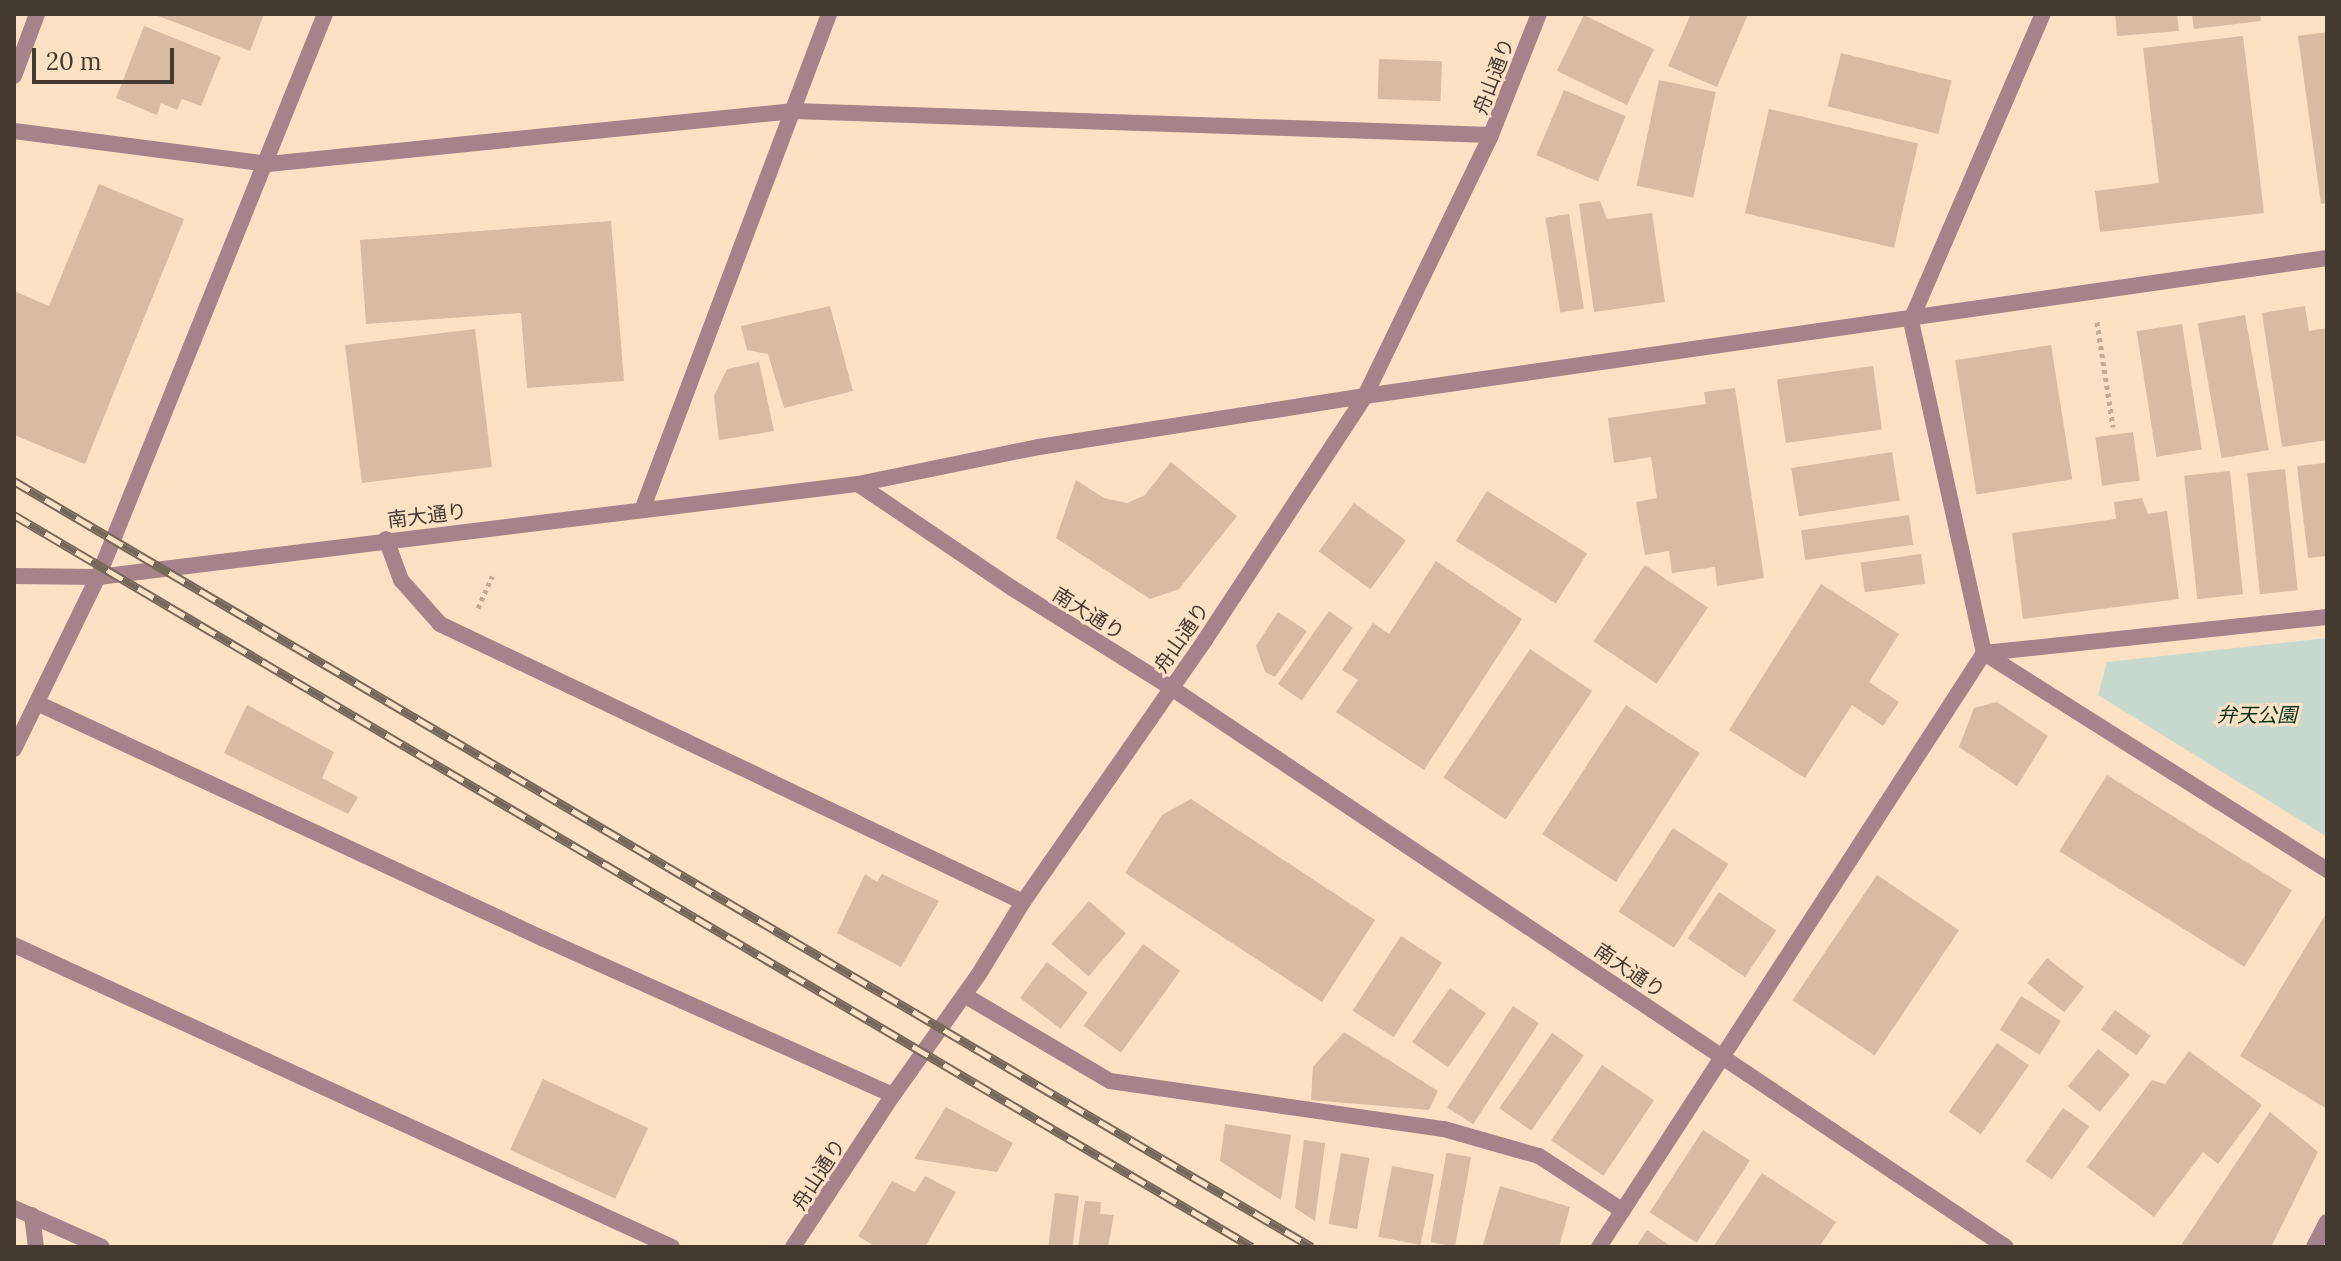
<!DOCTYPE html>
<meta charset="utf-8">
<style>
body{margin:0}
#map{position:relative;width:2341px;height:1261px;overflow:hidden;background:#fde1c5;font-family:Lora,"Noto Sans JP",serif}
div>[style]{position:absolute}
.green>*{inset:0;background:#c7d9cc}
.building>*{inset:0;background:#d9baa3;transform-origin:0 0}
.path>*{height:5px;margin-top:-2.5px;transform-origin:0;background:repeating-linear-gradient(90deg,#c1ab95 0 4px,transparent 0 8px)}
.minor>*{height:16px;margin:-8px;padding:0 8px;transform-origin:8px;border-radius:8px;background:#a6828a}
.tertiary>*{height:16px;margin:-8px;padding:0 8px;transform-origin:8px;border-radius:8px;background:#a6828a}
.rail>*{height:9px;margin-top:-4.5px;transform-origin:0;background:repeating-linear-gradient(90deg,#fde1c5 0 18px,#776759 0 36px);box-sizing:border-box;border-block:2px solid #776759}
span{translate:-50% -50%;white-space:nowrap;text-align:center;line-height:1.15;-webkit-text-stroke:6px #fde1c5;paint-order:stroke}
.street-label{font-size:20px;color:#453a30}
.park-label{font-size:20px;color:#003318;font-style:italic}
.frame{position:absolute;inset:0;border:16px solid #453a30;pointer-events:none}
.scale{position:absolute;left:32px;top:48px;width:142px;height:36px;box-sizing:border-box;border:4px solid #453a30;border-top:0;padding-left:10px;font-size:24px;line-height:28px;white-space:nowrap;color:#453a30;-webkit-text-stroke:6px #fde1c5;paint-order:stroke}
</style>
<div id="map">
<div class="green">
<div style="clip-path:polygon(2327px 638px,2327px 837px,2098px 695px,2107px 662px)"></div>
</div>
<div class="building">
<div style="clip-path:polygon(153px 14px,264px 14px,250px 51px)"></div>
<div style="clip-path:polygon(1691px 14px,1748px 14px,1717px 87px,1668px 66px)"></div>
<div style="clip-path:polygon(2115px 14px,2177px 14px,2179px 31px,2117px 36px)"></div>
<div style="clip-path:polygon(2192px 14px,2260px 14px,2261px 21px,2194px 29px)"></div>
<div style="left:1584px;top:15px;width:78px;height:62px;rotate:26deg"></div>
<div style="clip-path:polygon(144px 26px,221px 57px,201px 106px,182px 99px,177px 110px,161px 103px,157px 115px,116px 98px)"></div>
<div style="clip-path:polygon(2327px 32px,2327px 203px,2321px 204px,2298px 36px)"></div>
<div style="clip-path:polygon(2243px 36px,2264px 213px,2100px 232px,2095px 191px,2159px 183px,2143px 48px)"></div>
<div style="left:1841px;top:53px;width:114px;height:55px;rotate:14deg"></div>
<div style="left:1379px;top:59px;width:63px;height:40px;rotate:2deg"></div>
<div style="left:1659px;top:80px;width:58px;height:108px;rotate:12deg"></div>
<div style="left:1564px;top:90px;width:67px;height:71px;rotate:23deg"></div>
<div style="left:1769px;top:109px;width:153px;height:107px;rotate:13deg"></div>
<div style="clip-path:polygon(99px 184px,184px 219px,85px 464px,14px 435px,14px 291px,49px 306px)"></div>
<div style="clip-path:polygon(1600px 201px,1607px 219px,1652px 213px,1665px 302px,1594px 312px,1579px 204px)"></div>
<div style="left:1569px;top:214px;width:96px;height:24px;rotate:81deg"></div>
<div style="clip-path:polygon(611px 221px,624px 381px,527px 388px,521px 313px,366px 324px,360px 240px)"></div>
<div style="clip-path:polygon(830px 306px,853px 391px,784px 408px,768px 354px,747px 350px,741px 326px)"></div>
<div style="clip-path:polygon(2305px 306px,2309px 331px,2327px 328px,2327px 440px,2282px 447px,2262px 313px)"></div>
<div style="left:2245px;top:315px;width:137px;height:48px;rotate:80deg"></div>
<div style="left:2182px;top:324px;width:127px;height:46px;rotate:81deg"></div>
<div style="left:475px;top:329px;width:139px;height:131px;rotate:83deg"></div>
<div style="left:2051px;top:345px;width:136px;height:97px;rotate:81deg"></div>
<div style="clip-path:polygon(759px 362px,774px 431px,719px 440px,714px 396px,727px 369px)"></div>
<div style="left:1873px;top:366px;width:64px;height:97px;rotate:82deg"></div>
<div style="clip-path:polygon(1735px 388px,1764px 578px,1717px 586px,1715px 567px,1672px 573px,1669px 551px,1645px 555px,1636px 502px,1657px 498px,1651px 457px,1614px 463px,1608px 418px,1706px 404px,1704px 392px)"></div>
<div style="left:2133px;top:432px;width:49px;height:38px;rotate:82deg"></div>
<div style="left:1892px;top:452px;width:49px;height:102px;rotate:81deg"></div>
<div style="clip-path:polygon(1171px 462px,1237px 516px,1179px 589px,1150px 599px,1056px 538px,1076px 480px,1104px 498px,1127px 503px,1145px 495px)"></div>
<div style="clip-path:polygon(2326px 463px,2327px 556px,2308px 558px,2297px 466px)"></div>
<div style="left:2285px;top:469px;width:122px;height:38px;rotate:84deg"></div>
<div style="left:2230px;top:471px;width:124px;height:46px;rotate:84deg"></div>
<div style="left:1487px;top:491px;width:118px;height:59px;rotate:32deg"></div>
<div style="clip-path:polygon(2142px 498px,2148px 514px,2167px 511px,2179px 599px,2023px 619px,2012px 533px,2116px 519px,2114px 502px)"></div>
<div style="left:1354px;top:503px;width:64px;height:60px;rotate:36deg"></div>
<div style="left:1909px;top:515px;width:30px;height:109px;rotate:82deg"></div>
<div style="left:1921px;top:554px;width:30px;height:61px;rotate:82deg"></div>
<div style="clip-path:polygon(1436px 561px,1522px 619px,1424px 770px,1336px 712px,1358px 680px,1342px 670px,1373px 623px,1389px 634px)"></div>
<div style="left:1645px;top:565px;width:76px;height:92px;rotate:34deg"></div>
<div style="clip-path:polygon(1821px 584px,1899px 634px,1869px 682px,1899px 702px,1883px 726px,1852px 705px,1805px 778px,1729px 730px)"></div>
<div style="left:1329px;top:611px;width:29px;height:89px;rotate:35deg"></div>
<div style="clip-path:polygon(1278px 612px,1307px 631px,1275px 677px,1265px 672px,1256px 646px)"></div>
<div style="left:1530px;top:649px;width:75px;height:155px;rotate:34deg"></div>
<div style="clip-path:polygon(1997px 702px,2048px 736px,2017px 786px,1959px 747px,1974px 708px)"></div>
<div style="clip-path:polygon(247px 705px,334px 752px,322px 778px,358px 797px,348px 814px,224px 753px)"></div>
<div style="left:1626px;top:705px;width:88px;height:154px;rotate:33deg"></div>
<div style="left:2107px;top:775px;width:218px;height:90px;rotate:32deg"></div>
<div style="clip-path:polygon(1191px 799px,1375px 920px,1322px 1002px,1125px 873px,1162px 815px)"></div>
<div style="left:1673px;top:828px;width:66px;height:100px;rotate:33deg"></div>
<div style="clip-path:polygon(865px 874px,877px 882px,882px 874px,939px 901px,901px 967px,837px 933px)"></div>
<div style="left:1877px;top:875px;width:99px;height:151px;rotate:34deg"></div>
<div style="left:1719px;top:892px;width:69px;height:56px;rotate:34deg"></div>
<div style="left:1089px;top:901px;width:49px;height:57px;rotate:41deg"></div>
<div style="clip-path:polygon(2327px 912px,2327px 1109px,2240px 1056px)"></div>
<div style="left:1401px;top:936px;width:49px;height:89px;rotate:33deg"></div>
<div style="left:1143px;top:944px;width:46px;height:101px;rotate:36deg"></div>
<div style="left:2047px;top:958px;width:47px;height:32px;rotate:38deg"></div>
<div style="left:1047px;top:962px;width:51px;height:45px;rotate:37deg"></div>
<div style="left:1450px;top:988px;width:44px;height:66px;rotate:35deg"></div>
<div style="left:2021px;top:996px;width:47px;height:40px;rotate:32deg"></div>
<div style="left:1513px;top:1006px;width:31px;height:121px;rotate:33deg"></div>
<div style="left:2115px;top:1010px;width:44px;height:24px;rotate:36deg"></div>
<div style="clip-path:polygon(1344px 1032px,1438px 1091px,1429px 1110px,1311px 1100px,1313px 1067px)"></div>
<div style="left:1552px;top:1033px;width:39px;height:92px;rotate:35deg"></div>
<div style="left:1997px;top:1043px;width:39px;height:84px;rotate:35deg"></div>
<div style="left:2098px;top:1049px;width:41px;height:48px;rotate:39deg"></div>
<div style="clip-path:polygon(2189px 1051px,2262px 1105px,2218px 1164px,2203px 1152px,2154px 1217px,2087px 1167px,2152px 1080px,2165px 1084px)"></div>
<div style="left:1602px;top:1065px;width:63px;height:91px;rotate:34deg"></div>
<div style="left:543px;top:1079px;width:116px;height:78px;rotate:25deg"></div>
<div style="clip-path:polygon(946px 1107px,1013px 1143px,997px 1172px,914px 1159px)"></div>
<div style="left:2063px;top:1108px;width:32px;height:65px;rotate:35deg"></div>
<div style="clip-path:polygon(2270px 1112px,2318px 1152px,2271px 1247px,2180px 1247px)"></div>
<div style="clip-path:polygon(1225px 1124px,1291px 1135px,1281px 1200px,1220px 1161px)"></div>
<div style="left:1703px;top:1130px;width:56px;height:98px;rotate:33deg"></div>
<div style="clip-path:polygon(1304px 1140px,1325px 1143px,1315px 1221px,1295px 1208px)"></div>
<div style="left:1341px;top:1153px;width:29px;height:72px;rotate:10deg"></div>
<div style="left:1471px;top:1157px;width:91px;height:25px;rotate:100deg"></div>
<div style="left:1392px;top:1166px;width:43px;height:72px;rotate:11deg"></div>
<div style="clip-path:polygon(1762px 1173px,1836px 1222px,1819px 1247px,1713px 1247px)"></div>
<div style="clip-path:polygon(925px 1176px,956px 1192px,925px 1247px,876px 1247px,858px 1236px,892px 1181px,915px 1192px)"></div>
<div style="clip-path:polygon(1500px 1186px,1570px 1207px,1559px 1247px,1483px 1245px)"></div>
<div style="left:1055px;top:1193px;width:24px;height:55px;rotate:7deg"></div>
<div style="clip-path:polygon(1085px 1201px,1101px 1202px,1100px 1214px,1114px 1215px,1108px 1247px,1078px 1247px)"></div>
<div style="clip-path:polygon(1647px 1230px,1672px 1247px,1636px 1247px)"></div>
</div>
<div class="path">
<div style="left:2097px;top:322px;width:106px;rotate:81.3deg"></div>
<div style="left:478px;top:608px;width:35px;rotate:-66deg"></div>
</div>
<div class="minor">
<div style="left:14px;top:76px;width:66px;rotate:-69.6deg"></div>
<div style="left:14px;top:131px;width:256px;rotate:7.4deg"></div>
<div style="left:268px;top:164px;width:529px;rotate:-5.75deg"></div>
<div style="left:794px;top:111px;width:697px;rotate:1.97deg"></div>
<div style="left:642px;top:510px;width:530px;rotate:-69.34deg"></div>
<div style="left:386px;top:539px;width:44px;rotate:69.9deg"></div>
<div style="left:401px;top:580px;width:59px;rotate:48.4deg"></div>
<div style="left:440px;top:624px;width:646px;rotate:25.49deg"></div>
<div style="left:1984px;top:653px;width:406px;rotate:32.3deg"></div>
<div style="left:1984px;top:653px;width:345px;rotate:-6deg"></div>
<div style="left:37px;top:703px;width:559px;rotate:24.96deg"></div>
<div style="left:544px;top:939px;width:382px;rotate:24.1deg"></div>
<div style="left:14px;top:945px;width:724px;rotate:24.65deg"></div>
<div style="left:964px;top:995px;width:169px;rotate:30.5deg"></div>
<div style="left:1110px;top:1081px;width:337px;rotate:8.2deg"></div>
<div style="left:1444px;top:1129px;width:99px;rotate:15.9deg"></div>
<div style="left:1539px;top:1156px;width:100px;rotate:33.2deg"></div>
<div style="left:14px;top:1208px;width:96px;rotate:23.9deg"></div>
<div style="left:32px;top:1215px;width:32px;rotate:83deg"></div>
<div style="left:1599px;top:1247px;width:708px;rotate:-57.05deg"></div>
<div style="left:1984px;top:653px;width:341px;rotate:-102.4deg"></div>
<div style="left:2314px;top:1247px;width:28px;rotate:-63deg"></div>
</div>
<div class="tertiary">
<div style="left:1911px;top:320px;width:333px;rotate:-66.7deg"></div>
<div style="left:858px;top:484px;width:186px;rotate:34deg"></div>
<div style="left:1012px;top:588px;width:186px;rotate:32.1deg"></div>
<div style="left:1170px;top:687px;width:1006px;rotate:33.82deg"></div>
<div style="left:14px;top:576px;width:84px;rotate:0.7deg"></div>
<div style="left:98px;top:577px;width:766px;rotate:-6.98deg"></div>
<div style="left:858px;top:484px;width:185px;rotate:-11.6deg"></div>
<div style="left:1039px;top:447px;width:330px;rotate:-8.9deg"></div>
<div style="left:1365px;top:396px;width:972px;rotate:-8.16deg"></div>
<div style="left:14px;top:749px;width:191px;rotate:-64deg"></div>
<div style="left:98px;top:577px;width:607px;rotate:-68.04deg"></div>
<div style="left:793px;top:1247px;width:182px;rotate:-56.7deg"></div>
<div style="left:893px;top:1095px;width:148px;rotate:-54.6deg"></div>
<div style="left:979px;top:974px;width:84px;rotate:-58.6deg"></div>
<div style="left:1023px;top:902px;width:319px;rotate:-55.2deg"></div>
<div style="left:1205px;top:640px;width:292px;rotate:-56.7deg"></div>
<div style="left:1365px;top:396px;width:290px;rotate:-64.2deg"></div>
<div style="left:1491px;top:135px;width:130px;rotate:-68.4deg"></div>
</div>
<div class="rail">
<div style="left:14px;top:481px;width:1507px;rotate:30.55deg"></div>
<div style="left:14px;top:515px;width:1438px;rotate:30.59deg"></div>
</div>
<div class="street-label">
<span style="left:1493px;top:76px;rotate:-69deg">舟山通り</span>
<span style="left:427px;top:515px;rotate:-7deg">南大通り</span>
<span style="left:1089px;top:613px;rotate:32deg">南大通り</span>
<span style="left:1181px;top:637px;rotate:-55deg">舟山通り</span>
<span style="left:1630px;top:970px;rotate:34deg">南大通り</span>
<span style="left:818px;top:1174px;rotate:-57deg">舟山通り</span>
</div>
<div class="park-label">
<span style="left:2257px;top:714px">弁天公園</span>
</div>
<div class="frame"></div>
<div class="scale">20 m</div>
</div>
